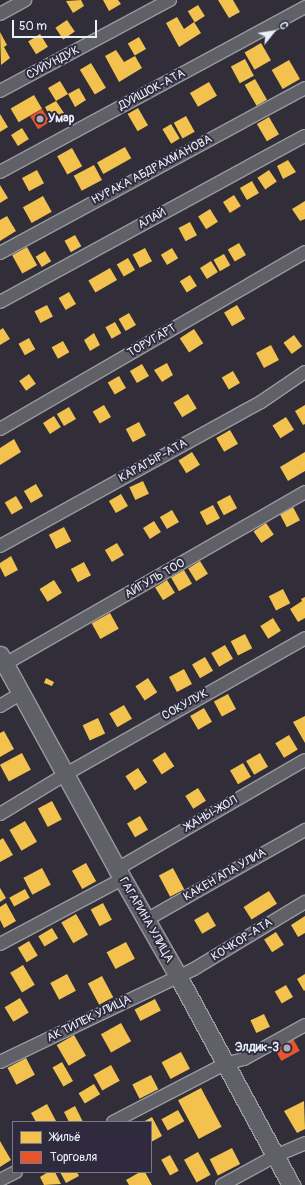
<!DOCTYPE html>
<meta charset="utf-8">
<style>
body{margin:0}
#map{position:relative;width:305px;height:1185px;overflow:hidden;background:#312e39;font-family:Pangolin,sans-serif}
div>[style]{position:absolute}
.homes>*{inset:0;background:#f2c14e;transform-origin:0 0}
.shops>*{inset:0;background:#e4572e;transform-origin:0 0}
.roads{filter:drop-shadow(1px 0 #98999f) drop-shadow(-1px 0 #98999f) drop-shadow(0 1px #98999f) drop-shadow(0 -1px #98999f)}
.street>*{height:12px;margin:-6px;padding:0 6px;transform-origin:6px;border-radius:6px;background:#606067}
.secondary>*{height:17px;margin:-8.5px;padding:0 8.5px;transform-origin:8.5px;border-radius:8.5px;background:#606067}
.dots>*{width:11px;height:11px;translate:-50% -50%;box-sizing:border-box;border:2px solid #2f2a3d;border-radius:50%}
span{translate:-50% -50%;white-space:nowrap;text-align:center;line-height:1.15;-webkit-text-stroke:4px #2f2a3d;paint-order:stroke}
.street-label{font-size:12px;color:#e8f1f8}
.poi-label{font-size:12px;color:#e8f1f8;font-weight:700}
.left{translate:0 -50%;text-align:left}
.right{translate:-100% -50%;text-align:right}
.legend{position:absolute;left:12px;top:1121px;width:140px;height:52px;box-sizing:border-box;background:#2f2a3d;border:1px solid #797a88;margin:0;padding:5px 7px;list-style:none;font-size:12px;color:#e8f1f8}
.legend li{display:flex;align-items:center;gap:8px;height:20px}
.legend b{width:20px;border:1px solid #797a88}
.north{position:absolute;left:253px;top:12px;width:40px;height:40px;-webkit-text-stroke:3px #2f2a3d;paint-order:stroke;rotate:60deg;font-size:11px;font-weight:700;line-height:16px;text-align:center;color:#e8f1f8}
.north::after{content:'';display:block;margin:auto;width:14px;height:18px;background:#e8f1f8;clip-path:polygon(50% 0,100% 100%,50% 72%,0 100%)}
.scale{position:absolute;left:12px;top:20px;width:85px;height:18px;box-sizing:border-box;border:2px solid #e8f1f8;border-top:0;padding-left:5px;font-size:12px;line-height:14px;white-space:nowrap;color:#e8f1f8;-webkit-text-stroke:3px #2f2a3d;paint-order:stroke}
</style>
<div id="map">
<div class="homes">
<div style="clip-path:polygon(81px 0,84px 6px,73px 13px,66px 1px)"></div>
<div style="clip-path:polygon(103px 0,118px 0,121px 4px,109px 11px)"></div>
<div style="clip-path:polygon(218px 0,233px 0,240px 12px,229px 18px)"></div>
<div style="left:198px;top:5px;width:13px;height:12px;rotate:58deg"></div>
<div style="clip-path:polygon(177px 17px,184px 29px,194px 22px,201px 33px,179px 47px,166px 23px)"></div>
<div style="left:67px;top:20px;width:14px;height:14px;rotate:56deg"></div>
<div style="clip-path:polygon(0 32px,7px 45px,4px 47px,10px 58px,1px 65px)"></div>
<div style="left:40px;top:34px;width:15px;height:14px;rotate:58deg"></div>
<div style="left:139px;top:37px;width:14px;height:13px;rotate:60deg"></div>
<div style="left:261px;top:43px;width:20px;height:19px;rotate:60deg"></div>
<div style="clip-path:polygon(116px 50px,124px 62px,135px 56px,142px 68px,119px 82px,105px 56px)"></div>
<div style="left:245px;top:59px;width:19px;height:16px;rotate:62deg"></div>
<div style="left:289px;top:60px;width:22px;height:20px;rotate:60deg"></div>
<div style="left:91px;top:63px;width:29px;height:13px;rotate:59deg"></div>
<div style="left:255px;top:79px;width:24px;height:12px;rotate:60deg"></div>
<div style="clip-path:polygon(60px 81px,68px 94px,79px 88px,86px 100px,75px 107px,68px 94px,56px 101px,48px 88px)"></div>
<div style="left:209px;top:82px;width:16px;height:22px;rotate:60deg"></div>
<div style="left:34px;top:95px;width:16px;height:27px;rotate:60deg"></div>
<div style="clip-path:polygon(56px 101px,64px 113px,52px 121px,45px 107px)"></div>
<div style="left:138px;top:108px;width:20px;height:12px;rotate:60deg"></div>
<div style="clip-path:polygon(0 114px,8px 127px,0 132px)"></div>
<div style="left:186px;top:116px;width:18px;height:14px;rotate:61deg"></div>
<div style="left:269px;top:117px;width:20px;height:14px;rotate:60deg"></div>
<div style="left:171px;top:124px;width:17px;height:10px;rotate:59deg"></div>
<div style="left:22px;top:128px;width:13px;height:13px;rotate:58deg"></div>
<div style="left:125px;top:147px;width:13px;height:32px;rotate:61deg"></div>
<div style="left:72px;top:148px;width:21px;height:17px;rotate:61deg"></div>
<div style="clip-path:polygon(288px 160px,296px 172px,283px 179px,277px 166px)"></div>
<div style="left:94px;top:165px;width:17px;height:23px;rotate:62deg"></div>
<div style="left:37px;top:170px;width:15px;height:17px;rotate:62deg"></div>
<div style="left:269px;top:170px;width:14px;height:14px;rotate:56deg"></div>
<div style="left:252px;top:181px;width:14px;height:14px;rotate:60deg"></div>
<div style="clip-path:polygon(0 185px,8px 198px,0 203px)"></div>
<div style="left:234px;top:195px;width:13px;height:13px;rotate:58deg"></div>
<div style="left:43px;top:196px;width:18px;height:23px;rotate:61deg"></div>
<div style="clip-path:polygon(305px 201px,305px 219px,300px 221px,292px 209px)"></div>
<div style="left:210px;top:209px;width:15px;height:14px;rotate:58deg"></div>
<div style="clip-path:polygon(7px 216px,16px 231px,0 241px,0 220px)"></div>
<div style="left:190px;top:222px;width:15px;height:13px;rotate:62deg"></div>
<div style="left:75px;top:235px;width:13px;height:12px;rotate:61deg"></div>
<div style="left:239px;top:243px;width:14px;height:13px;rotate:60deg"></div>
<div style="left:27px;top:247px;width:21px;height:17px;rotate:61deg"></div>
<div style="left:145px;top:248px;width:15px;height:14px;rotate:62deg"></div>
<div style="left:172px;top:248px;width:12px;height:13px;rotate:59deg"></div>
<div style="left:45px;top:251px;width:12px;height:11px;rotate:59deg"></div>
<div style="left:224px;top:254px;width:13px;height:12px;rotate:61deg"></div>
<div style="left:128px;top:258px;width:14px;height:13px;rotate:60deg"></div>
<div style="left:211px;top:261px;width:13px;height:13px;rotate:58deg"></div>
<div style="left:110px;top:268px;width:14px;height:25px;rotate:60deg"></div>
<div style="left:190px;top:275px;width:13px;height:12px;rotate:58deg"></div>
<div style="left:69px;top:292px;width:14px;height:12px;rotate:60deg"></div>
<div style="left:47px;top:305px;width:13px;height:14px;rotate:63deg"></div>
<div style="left:237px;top:305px;width:16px;height:15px;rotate:60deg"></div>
<div style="left:129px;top:313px;width:14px;height:12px;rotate:60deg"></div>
<div style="left:115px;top:322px;width:13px;height:11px;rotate:61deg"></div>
<div style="clip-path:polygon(3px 328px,10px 339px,0 345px,0 330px)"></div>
<div style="left:194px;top:329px;width:17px;height:17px;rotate:57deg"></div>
<div style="clip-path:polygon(94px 333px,100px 345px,90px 351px,84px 340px)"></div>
<div style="left:294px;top:335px;width:14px;height:13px;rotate:54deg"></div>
<div style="left:29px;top:338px;width:13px;height:12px;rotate:61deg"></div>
<div style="left:63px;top:341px;width:13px;height:13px;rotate:61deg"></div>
<div style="left:271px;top:345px;width:17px;height:17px;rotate:62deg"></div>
<div style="clip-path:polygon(167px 363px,173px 375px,162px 382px,154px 370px)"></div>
<div style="left:142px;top:364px;width:14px;height:14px;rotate:60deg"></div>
<div style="left:233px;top:371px;width:14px;height:13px;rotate:60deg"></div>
<div style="left:29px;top:374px;width:12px;height:12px;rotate:55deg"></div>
<div style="left:119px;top:376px;width:14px;height:13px;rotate:60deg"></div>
<div style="left:188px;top:394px;width:17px;height:17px;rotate:59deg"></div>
<div style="left:104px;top:405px;width:14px;height:13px;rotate:60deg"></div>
<div style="clip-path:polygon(305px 405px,305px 424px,303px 425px,295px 411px)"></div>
<div style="left:69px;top:407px;width:14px;height:14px;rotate:60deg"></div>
<div style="left:54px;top:416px;width:13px;height:13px;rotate:58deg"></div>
<div style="left:286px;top:417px;width:15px;height:16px;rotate:58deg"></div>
<div style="left:139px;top:422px;width:15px;height:15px;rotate:62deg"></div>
<div style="left:230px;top:430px;width:16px;height:16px;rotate:60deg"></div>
<div style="clip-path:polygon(14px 439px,21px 452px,0 465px,0 448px)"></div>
<div style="left:192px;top:452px;width:15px;height:16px;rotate:58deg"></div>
<div style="clip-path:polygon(305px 452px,305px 471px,288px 481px,280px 467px)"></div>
<div style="left:143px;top:481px;width:14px;height:15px;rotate:65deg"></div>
<div style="left:36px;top:484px;width:14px;height:14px;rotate:60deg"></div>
<div style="left:121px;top:494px;width:14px;height:14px;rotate:60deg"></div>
<div style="left:230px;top:495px;width:15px;height:15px;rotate:62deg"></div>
<div style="left:16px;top:496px;width:14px;height:13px;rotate:60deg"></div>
<div style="left:213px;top:505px;width:15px;height:15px;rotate:62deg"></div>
<div style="left:293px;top:507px;width:15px;height:15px;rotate:62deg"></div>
<div style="left:172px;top:510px;width:14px;height:14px;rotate:60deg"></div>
<div style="left:154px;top:521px;width:13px;height:13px;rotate:58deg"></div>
<div style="left:266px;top:523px;width:14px;height:15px;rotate:56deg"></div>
<div style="left:64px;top:527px;width:16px;height:17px;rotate:63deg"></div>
<div style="left:117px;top:543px;width:14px;height:14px;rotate:60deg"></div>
<div style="clip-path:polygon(11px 556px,18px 570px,5px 577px,0 567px,0 563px)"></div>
<div style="left:200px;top:561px;width:15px;height:14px;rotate:58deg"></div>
<div style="left:84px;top:562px;width:15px;height:15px;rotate:62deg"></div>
<div style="left:184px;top:570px;width:16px;height:15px;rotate:60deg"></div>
<div style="left:54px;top:580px;width:15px;height:17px;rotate:58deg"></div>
<div style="left:167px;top:580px;width:15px;height:14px;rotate:58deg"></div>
<div style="left:283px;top:589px;width:16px;height:16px;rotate:63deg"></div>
<div style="clip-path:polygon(305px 597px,305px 618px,298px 622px,290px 609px,302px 601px,301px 599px)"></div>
<div style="left:110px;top:613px;width:18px;height:21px;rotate:61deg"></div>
<div style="left:273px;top:618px;width:15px;height:15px;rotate:58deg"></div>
<div style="left:245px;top:634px;width:16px;height:16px;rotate:63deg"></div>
<div style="left:225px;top:645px;width:16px;height:16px;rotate:60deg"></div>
<div style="left:205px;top:657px;width:16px;height:15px;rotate:60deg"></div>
<div style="left:184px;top:669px;width:17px;height:17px;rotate:62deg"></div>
<div style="clip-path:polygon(46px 678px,54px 682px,52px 686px,44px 683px)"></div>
<div style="left:148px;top:678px;width:17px;height:15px;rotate:57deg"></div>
<div style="left:228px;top:694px;width:17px;height:16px;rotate:62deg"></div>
<div style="left:124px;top:705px;width:16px;height:17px;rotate:60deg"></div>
<div style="left:204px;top:708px;width:16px;height:16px;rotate:60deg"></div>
<div style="clip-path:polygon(305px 716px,305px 743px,293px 722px)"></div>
<div style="left:98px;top:718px;width:17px;height:17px;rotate:65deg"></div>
<div style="clip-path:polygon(4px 731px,14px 749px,0 757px,0 733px)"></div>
<div style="left:289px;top:735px;width:17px;height:16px;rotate:59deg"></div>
<div style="left:165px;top:752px;width:17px;height:15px;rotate:57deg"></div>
<div style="left:22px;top:753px;width:19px;height:25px;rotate:62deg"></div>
<div style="left:260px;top:753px;width:16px;height:16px;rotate:60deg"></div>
<div style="left:243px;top:763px;width:16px;height:15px;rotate:60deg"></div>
<div style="left:138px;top:768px;width:17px;height:15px;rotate:57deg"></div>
<div style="left:198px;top:788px;width:15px;height:15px;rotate:58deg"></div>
<div style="left:52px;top:801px;width:21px;height:16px;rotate:62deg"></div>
<div style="left:140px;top:816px;width:16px;height:15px;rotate:60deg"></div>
<div style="left:25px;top:821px;width:24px;height:18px;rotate:60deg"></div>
<div style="clip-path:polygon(3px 838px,13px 855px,0 862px,0 840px)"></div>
<div style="left:86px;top:863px;width:21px;height:16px;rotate:61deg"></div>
<div style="left:42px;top:868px;width:19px;height:21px;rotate:62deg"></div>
<div style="left:173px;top:868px;width:24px;height:16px;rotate:62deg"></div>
<div style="clip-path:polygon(0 888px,6px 898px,0 902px)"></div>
<div style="left:25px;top:889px;width:10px;height:18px;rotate:61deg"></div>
<div style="left:269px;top:891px;width:15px;height:30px;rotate:58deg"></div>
<div style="clip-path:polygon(6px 903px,16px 921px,4px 928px,0 920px,0 907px)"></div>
<div style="left:103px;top:903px;width:19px;height:14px;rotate:62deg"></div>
<div style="left:208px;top:912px;width:16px;height:16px;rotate:60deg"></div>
<div style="left:76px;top:914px;width:24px;height:17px;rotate:60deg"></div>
<div style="clip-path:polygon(305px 916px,305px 933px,298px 937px,291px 925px)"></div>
<div style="left:52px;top:928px;width:12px;height:16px;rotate:59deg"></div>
<div style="left:276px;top:932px;width:15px;height:14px;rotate:58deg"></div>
<div style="left:29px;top:941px;width:17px;height:13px;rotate:59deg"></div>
<div style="left:126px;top:942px;width:19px;height:22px;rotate:62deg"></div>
<div style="left:23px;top:965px;width:23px;height:15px;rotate:59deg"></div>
<div style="left:67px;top:974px;width:19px;height:19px;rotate:62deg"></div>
<div style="clip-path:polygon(305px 974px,305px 990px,304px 991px,297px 979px)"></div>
<div style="left:102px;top:976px;width:24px;height:16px;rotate:62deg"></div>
<div style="left:286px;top:985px;width:14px;height:13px;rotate:60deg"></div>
<div style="left:20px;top:998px;width:17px;height:18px;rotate:59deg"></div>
<div style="left:155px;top:999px;width:13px;height:23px;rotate:63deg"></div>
<div style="left:264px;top:1014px;width:14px;height:15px;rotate:65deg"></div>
<div style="left:121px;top:1023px;width:21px;height:23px;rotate:61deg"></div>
<div style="left:74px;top:1035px;width:24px;height:20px;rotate:60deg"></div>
<div style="left:181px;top:1052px;width:19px;height:22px;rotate:62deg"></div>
<div style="left:26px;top:1058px;width:19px;height:21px;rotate:62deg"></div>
<div style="left:62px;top:1062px;width:22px;height:11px;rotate:60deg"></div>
<div style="left:111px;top:1065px;width:18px;height:20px;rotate:61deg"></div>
<div style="left:151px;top:1075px;width:16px;height:21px;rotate:63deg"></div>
<div style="left:94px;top:1084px;width:12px;height:18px;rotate:59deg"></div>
<div style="left:201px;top:1088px;width:44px;height:26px;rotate:62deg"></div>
<div style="clip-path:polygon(304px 1101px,305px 1129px,297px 1133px,284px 1111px)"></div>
<div style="clip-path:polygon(47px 1104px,56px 1121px,36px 1122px,31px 1113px)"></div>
<div style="clip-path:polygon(75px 1106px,83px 1122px,69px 1122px,64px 1112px)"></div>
<div style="left:178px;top:1110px;width:13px;height:19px;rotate:61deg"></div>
<div style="clip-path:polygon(152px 1117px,162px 1136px,151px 1142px,151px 1122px,143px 1122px)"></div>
<div style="clip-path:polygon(0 1141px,11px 1160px,0 1167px)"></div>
<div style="left:232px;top:1148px;width:18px;height:25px;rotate:63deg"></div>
<div style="left:198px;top:1152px;width:26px;height:16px;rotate:61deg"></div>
<div style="left:170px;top:1155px;width:18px;height:10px;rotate:61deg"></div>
<div style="clip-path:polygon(48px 1172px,55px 1172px,61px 1184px,44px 1185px,40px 1177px)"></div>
<div style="clip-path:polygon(60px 1172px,77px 1172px,79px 1176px,66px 1183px)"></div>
<div style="clip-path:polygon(140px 1172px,145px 1172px,152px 1185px,129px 1185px,126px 1180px)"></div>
</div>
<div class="shops">
<div style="left:42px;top:109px;width:15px;height:14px;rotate:58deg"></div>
<div style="left:291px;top:1035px;width:18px;height:21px;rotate:61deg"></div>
</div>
<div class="roads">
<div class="street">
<div style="left:0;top:14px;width:29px;rotate:-29deg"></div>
<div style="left:0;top:91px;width:193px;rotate:-28.2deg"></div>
<div style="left:0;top:172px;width:347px;rotate:-28.4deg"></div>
<div style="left:0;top:253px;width:347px;rotate:-28.4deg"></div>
<div style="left:0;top:302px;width:347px;rotate:-28.6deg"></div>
<div style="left:0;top:429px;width:353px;rotate:-30.1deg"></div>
<div style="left:0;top:546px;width:298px;rotate:-28.9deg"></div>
<div style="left:261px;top:402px;width:53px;rotate:-34.3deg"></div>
<div style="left:5px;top:664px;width:346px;rotate:-29.8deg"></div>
<div style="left:0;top:706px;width:26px;rotate:-31deg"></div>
<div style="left:0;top:814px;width:77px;rotate:-31.2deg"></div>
<div style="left:66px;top:774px;width:275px;rotate:-29.6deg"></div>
<div style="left:117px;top:869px;width:217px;rotate:-30.1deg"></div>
<div style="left:146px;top:920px;width:183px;rotate:-29.5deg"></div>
<div style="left:0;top:944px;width:138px;rotate:-28deg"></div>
<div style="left:0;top:1062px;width:215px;rotate:-25.6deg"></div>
<div style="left:194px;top:969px;width:130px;rotate:-31.1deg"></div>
<div style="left:113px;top:1122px;width:126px;rotate:-27.4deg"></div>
<div style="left:225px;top:1064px;width:20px;rotate:-15deg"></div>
<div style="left:244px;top:1059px;width:70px;rotate:-29.1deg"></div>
<div style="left:0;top:1180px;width:18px;rotate:-27deg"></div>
<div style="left:222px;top:1185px;width:60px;rotate:-28.7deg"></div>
<div style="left:275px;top:1156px;width:33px;rotate:-23deg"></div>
</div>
<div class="secondary">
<div style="left:0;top:655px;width:244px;rotate:61.3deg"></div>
<div style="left:117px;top:869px;width:123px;rotate:60.3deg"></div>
<div style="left:178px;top:976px;width:238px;rotate:61.6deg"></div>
</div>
</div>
<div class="dots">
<div style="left:40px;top:119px;background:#a8adb5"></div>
<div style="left:287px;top:1048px;background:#a8adb5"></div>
</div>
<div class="street-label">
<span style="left:53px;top:63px;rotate:-28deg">СУЙУНДУК</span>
<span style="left:152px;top:90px;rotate:-28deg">ДУЙШОК-АТА</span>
<span style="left:152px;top:170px;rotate:-28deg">НУРАКА АБДРАХМАНОВА</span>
<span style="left:152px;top:219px;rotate:-29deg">АЛАЙ</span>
<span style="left:152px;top:341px;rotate:-30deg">ТОРУГАРТ</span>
<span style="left:153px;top:461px;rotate:-29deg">КАРАГЫР-АТА</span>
<span style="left:155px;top:579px;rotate:-30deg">АЙГУЛЬ ТОО</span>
<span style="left:185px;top:705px;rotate:-29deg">СОКУЛУК</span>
<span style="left:211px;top:814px;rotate:-30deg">ЖАНЫ-ЖОЛ</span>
<span style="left:225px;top:875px;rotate:-30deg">КАКЕН АПА УЛИА</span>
<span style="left:146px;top:920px;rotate:60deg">ГАГАРИНА УЛИЦА</span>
<span style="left:242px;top:940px;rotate:-32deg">КОЧКОР-АТА</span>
<span style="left:89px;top:1019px;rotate:-26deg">АК ТИЛЕК УЛИЦА</span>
</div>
<div class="poi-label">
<span class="left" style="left:48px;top:119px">Умар</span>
<span class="right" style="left:279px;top:1048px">Элдик-3</span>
</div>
<ul class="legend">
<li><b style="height:11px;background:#f2c14e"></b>Жильё</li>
<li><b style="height:11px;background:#e4572e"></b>Торговля</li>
</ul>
<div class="north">С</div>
<div class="scale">50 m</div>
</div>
